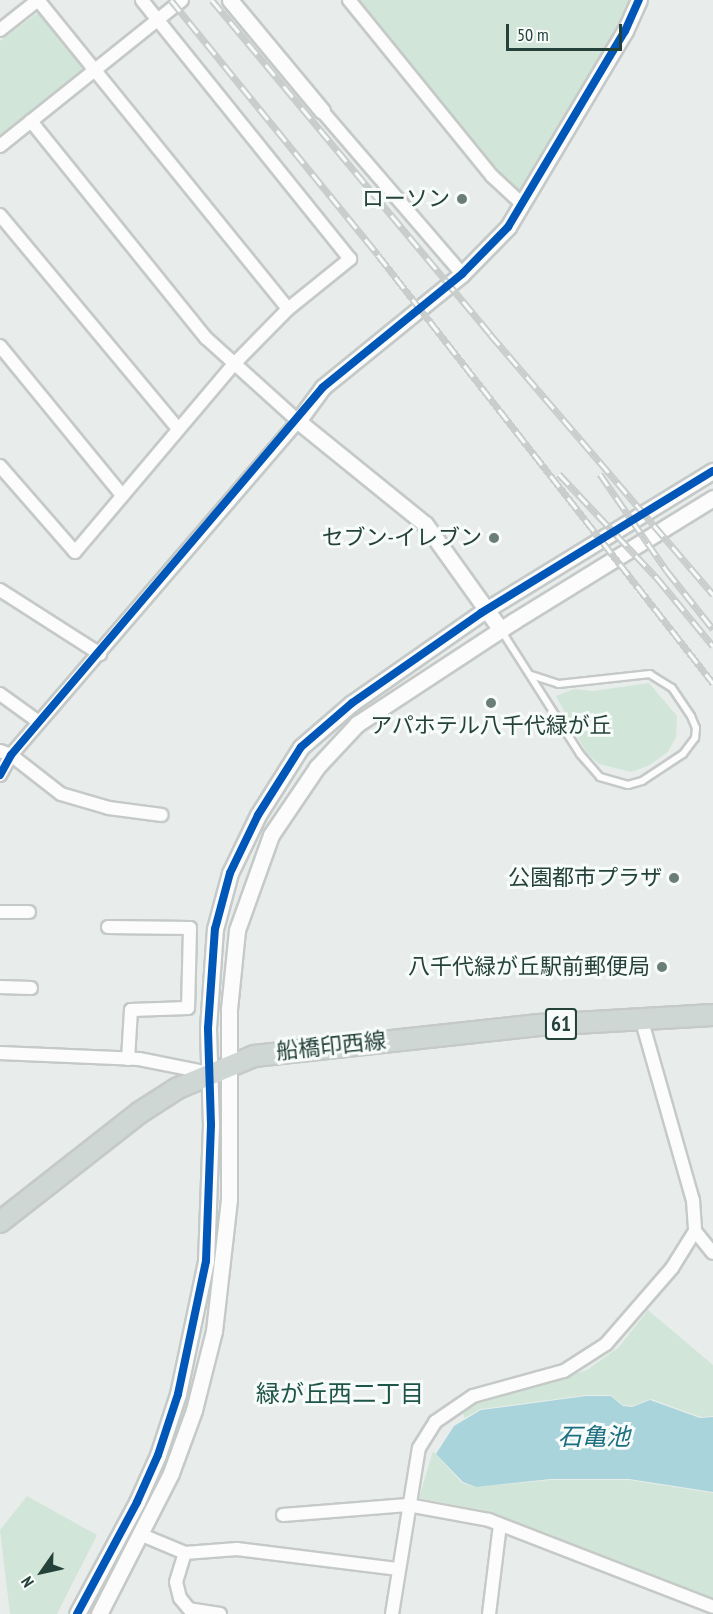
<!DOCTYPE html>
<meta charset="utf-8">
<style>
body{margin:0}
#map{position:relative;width:713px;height:1614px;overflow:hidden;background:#e8edeb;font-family:"PT Sans Narrow","Noto Sans JP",sans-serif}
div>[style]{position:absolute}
.green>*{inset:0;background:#d1e6d8}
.water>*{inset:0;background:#a9d4db}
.roads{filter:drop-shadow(2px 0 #c5cac8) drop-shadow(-2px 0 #c5cac8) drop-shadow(0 2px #c5cac8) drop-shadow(0 -2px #c5cac8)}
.service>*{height:6px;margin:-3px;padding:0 3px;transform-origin:3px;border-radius:3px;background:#fcfcfc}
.minor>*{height:12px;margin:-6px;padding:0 6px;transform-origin:6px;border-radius:6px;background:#fcfcfc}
.tertiary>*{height:15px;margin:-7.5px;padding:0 7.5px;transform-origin:7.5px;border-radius:7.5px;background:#fcfcfc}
.primary>*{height:20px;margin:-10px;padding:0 10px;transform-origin:10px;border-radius:10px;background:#cfd7d5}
.rail>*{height:7px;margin-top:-3.5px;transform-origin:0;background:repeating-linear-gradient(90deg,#f7fbf9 0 14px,#c9cdcc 0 28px);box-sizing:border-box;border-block:2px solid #c9cdcc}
.cycleway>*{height:8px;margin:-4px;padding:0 4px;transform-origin:4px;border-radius:4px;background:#0057b8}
.dots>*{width:16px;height:16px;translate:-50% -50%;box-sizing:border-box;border:3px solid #f7fbf9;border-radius:50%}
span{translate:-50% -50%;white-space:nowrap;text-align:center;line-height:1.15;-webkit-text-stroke:6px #f7fbf9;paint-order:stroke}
.shield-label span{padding:2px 4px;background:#f7fbf9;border:2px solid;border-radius:4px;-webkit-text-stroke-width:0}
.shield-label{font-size:21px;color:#24423a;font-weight:700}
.poi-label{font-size:22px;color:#24423a}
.right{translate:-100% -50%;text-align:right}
.street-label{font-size:22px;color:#24423a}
.neighbourhood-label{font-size:24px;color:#1f5548}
.water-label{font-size:24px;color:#1c6f80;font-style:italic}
.north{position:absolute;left:12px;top:1542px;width:60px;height:60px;-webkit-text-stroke:4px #f7fbf9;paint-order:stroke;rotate:236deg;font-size:16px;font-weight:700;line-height:24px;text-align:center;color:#24423a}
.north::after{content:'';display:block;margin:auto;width:21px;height:27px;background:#24423a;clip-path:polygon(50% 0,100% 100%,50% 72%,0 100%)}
.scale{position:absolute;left:506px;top:24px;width:116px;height:27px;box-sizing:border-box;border:3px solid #24423a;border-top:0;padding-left:8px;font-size:18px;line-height:21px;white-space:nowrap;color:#24423a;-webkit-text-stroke:4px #f7fbf9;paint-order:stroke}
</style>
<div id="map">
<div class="green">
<div style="clip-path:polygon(350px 0,637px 0,522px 204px)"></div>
<div style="clip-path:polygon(39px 12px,83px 63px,81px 70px,0 137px,0 41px)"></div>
<div style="clip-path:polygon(649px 683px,677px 716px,676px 737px,668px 752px,648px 766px,631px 772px,599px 764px,586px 752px,556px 696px,574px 689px,593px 691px)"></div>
<div style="clip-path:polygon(648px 1310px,713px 1365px,713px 1416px,701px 1417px,651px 1399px,632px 1406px,623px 1405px,611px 1395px,586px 1395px,481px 1409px,464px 1418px,463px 1410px,476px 1404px,587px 1370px,619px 1347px)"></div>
<div style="clip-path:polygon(433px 1451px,462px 1483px,475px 1487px,551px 1480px,629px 1480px,713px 1493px,713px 1598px,492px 1512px,419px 1498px)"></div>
<div style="clip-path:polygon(27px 1496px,97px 1535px,57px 1614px,10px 1614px,0 1530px)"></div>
</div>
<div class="water">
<div style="clip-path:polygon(586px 1396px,611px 1396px,623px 1406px,632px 1407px,650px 1400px,700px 1418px,713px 1417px,713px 1492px,629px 1479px,551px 1479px,476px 1487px,463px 1482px,436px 1454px,454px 1426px,481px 1410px)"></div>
</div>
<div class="roads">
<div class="service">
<div style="left:501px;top:630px;width:147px;rotate:57.5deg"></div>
<div style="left:580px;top:754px;width:30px;rotate:49deg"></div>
<div style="left:600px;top:777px;width:29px;rotate:16deg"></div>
<div style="left:628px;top:785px;width:15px;rotate:-16deg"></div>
<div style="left:642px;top:781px;width:49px;rotate:-33.4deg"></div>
<div style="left:683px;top:754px;width:20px;rotate:-53deg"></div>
<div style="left:695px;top:738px;width:10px;rotate:-84deg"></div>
<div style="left:696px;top:728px;width:13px;rotate:-113deg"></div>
<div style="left:691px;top:716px;width:34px;rotate:-124deg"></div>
<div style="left:672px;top:688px;width:26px;rotate:-148deg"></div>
<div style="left:650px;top:674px;width:92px;rotate:173.7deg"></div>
<div style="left:559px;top:684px;width:29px;rotate:-162deg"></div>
</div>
<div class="minor">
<div style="left:38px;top:0;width:397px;rotate:51deg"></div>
<div style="left:349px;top:0;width:227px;rotate:50.9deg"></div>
<div style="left:492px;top:176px;width:41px;rotate:43deg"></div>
<div style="left:0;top:30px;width:48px;rotate:-38.3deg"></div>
<div style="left:322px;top:111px;width:215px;rotate:49.3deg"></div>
<div style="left:0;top:146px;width:233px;rotate:-38.7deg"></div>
<div style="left:0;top:215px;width:278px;rotate:50.2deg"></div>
<div style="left:0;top:346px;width:193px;rotate:50.7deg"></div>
<div style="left:0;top:466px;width:114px;rotate:48.9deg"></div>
<div style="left:75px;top:552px;width:246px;rotate:-49.8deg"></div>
<div style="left:234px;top:364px;width:77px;rotate:-45.5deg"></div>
<div style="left:288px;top:309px;width:80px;rotate:-38.9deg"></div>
<div style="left:350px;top:259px;width:332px;rotate:-128.8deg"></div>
<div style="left:0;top:590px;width:119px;rotate:32.6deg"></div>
<div style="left:0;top:694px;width:48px;rotate:35.7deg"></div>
<div style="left:0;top:751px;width:12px;rotate:20deg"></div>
<div style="left:11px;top:755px;width:63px;rotate:38deg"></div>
<div style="left:61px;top:794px;width:50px;rotate:16.3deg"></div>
<div style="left:109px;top:808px;width:53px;rotate:7.5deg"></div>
<div style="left:0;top:775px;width:23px;rotate:-61deg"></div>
<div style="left:11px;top:755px;width:440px;rotate:-49.3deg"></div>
<div style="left:298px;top:421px;width:124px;rotate:-137.9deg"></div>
<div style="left:206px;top:338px;width:279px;rotate:-128.9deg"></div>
<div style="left:0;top:912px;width:29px"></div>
<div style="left:108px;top:927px;width:82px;rotate:0.7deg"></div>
<div style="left:190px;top:928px;width:80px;rotate:91.4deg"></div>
<div style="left:188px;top:1008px;width:57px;rotate:178deg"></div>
<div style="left:131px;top:1010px;width:49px;rotate:93.5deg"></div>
<div style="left:0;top:987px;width:31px;rotate:2deg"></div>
<div style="left:641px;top:1018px;width:189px;rotate:74.1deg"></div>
<div style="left:693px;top:1200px;width:31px;rotate:86deg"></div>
<div style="left:695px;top:1231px;width:28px;rotate:51deg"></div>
<div style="left:0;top:1053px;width:139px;rotate:2.5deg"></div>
<div style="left:139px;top:1059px;width:71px;rotate:11.3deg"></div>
<div style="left:283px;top:1515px;width:125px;rotate:-4.6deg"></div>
<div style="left:408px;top:1505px;width:82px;rotate:10.5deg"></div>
<div style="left:489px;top:1520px;width:240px;rotate:21.2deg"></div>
<div style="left:142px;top:1535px;width:47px;rotate:22.7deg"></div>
<div style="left:220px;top:1614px;width:31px;rotate:-171deg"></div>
<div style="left:189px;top:1609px;width:14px;rotate:-129deg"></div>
<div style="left:180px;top:1598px;width:16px;rotate:-104deg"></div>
<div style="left:176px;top:1582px;width:30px;rotate:-73deg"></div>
<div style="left:185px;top:1553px;width:52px;rotate:-4.4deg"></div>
<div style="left:237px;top:1549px;width:161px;rotate:7.1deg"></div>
<div style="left:392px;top:1614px;width:168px;rotate:-80.8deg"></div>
<div style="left:419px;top:1448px;width:31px;rotate:-58deg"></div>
<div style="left:435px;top:1422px;width:46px;rotate:-34.4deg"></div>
<div style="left:473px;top:1396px;width:94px;rotate:-15.4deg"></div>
<div style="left:564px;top:1371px;width:50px;rotate:-32.7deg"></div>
<div style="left:606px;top:1344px;width:101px;rotate:-49deg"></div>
<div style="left:672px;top:1268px;width:44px;rotate:-58.1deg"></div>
<div style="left:489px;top:1614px;width:90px;rotate:-83deg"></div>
</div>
<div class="tertiary">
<div style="left:230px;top:0;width:144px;rotate:50.3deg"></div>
<div style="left:501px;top:630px;width:130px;rotate:-125.6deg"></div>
<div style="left:425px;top:524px;width:164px;rotate:-141deg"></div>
<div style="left:298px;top:421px;width:42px;rotate:-53.7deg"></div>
<div style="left:323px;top:387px;width:179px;rotate:-39.1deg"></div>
<div style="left:462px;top:274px;width:66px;rotate:-45.6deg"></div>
<div style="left:508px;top:227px;width:228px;rotate:-59.2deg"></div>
<div style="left:625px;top:31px;width:34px;rotate:-66deg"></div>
<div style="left:77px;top:1614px;width:127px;rotate:-61.8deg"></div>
<div style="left:137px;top:1502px;width:51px;rotate:-65.9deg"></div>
<div style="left:158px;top:1455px;width:64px;rotate:-71.8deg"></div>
<div style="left:178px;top:1394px;width:136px;rotate:-78.1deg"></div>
<div style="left:206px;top:1261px;width:136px;rotate:-87.9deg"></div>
<div style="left:211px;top:1125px;width:97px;rotate:-91.8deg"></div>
<div style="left:208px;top:1028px;width:99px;rotate:-86deg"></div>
<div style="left:215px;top:929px;width:58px;rotate:-75deg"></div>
<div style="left:230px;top:873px;width:64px;rotate:-64.2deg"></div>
<div style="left:258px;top:815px;width:80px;rotate:-57.7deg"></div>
<div style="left:301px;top:747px;width:67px;rotate:-40.8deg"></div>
<div style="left:352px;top:703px;width:157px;rotate:-34.9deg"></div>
<div style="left:481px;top:613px;width:272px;rotate:-31.5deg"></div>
<div style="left:99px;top:1614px;width:158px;rotate:-62.9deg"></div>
<div style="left:171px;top:1473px;width:67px;rotate:-69.9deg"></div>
<div style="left:194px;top:1410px;width:81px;rotate:-75.8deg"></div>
<div style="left:214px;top:1331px;width:133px;rotate:-83.5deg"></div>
<div style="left:229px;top:1199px;width:190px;rotate:-90deg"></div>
<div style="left:229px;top:1009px;width:79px;rotate:-84.2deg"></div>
<div style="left:237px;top:930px;width:101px;rotate:-70.3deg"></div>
<div style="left:271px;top:835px;width:82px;rotate:-55.9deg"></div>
<div style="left:317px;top:767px;width:59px;rotate:-47.1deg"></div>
<div style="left:357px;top:724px;width:188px;rotate:-33.3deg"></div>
<div style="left:514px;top:621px;width:234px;rotate:-31.7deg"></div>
</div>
<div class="primary">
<div style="left:0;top:1222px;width:177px;rotate:-38.1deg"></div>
<div style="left:139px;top:1113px;width:46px;rotate:-32.7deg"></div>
<div style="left:178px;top:1088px;width:82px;rotate:-22.8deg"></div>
<div style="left:254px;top:1056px;width:289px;rotate:-6.2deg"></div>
<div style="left:541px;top:1025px;width:172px;rotate:-3.3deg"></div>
</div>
</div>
<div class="rail">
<div style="left:171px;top:0;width:328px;rotate:50.9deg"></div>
<div style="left:378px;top:255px;width:544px;rotate:51.95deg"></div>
<div style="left:212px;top:0;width:435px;rotate:50.2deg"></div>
<div style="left:490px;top:334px;width:343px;rotate:49.4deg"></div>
<div style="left:559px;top:474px;width:143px;rotate:46.7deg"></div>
<div style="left:657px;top:578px;width:88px;rotate:50.5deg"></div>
<div style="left:600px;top:474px;width:118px;rotate:55.4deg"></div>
<div style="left:667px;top:571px;width:74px;rotate:51.6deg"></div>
</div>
<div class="cycleway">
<div style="left:0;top:775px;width:23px;rotate:-61deg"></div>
<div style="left:11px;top:755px;width:482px;rotate:-49.7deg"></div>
<div style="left:323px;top:387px;width:179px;rotate:-39.1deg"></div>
<div style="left:462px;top:274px;width:66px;rotate:-45.6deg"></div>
<div style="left:508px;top:227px;width:228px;rotate:-59.2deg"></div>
<div style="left:625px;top:31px;width:34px;rotate:-66deg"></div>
<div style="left:77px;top:1614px;width:127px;rotate:-61.8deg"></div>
<div style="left:137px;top:1502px;width:51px;rotate:-65.9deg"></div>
<div style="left:158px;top:1455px;width:64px;rotate:-71.8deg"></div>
<div style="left:178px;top:1394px;width:136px;rotate:-78.1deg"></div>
<div style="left:206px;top:1261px;width:136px;rotate:-87.9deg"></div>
<div style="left:211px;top:1125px;width:97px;rotate:-91.8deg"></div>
<div style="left:208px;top:1028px;width:99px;rotate:-86deg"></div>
<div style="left:215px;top:929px;width:58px;rotate:-75deg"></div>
<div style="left:230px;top:873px;width:64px;rotate:-64.2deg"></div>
<div style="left:258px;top:815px;width:80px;rotate:-57.7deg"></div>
<div style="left:301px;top:747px;width:67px;rotate:-40.8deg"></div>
<div style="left:352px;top:703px;width:157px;rotate:-34.9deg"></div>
<div style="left:481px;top:613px;width:272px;rotate:-31.5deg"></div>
</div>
<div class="dots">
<div style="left:462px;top:199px;background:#697e78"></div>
<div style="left:494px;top:538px;background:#697e78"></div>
<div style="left:491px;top:703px;background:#697e78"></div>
<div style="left:674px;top:878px;background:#697e78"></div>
<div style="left:662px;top:967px;background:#697e78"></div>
</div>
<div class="shield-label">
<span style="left:561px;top:1024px">61</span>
</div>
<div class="poi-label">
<span class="right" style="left:450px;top:199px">ローソン</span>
<span class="right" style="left:482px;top:538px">セブン-イレブン</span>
<span style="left:491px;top:726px">アパホテル八千代緑が丘</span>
<span class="right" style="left:662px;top:878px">公園都市プラザ</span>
<span class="right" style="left:650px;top:967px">八千代緑が丘駅前郵便局</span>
</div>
<div class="street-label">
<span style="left:331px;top:1046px;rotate:-6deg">船橋印西線</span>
</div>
<div class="neighbourhood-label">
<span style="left:340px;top:1394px">緑が丘西二丁目</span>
</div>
<div class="water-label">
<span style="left:594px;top:1437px">石亀池</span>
</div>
<div class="north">N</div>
<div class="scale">50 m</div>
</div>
